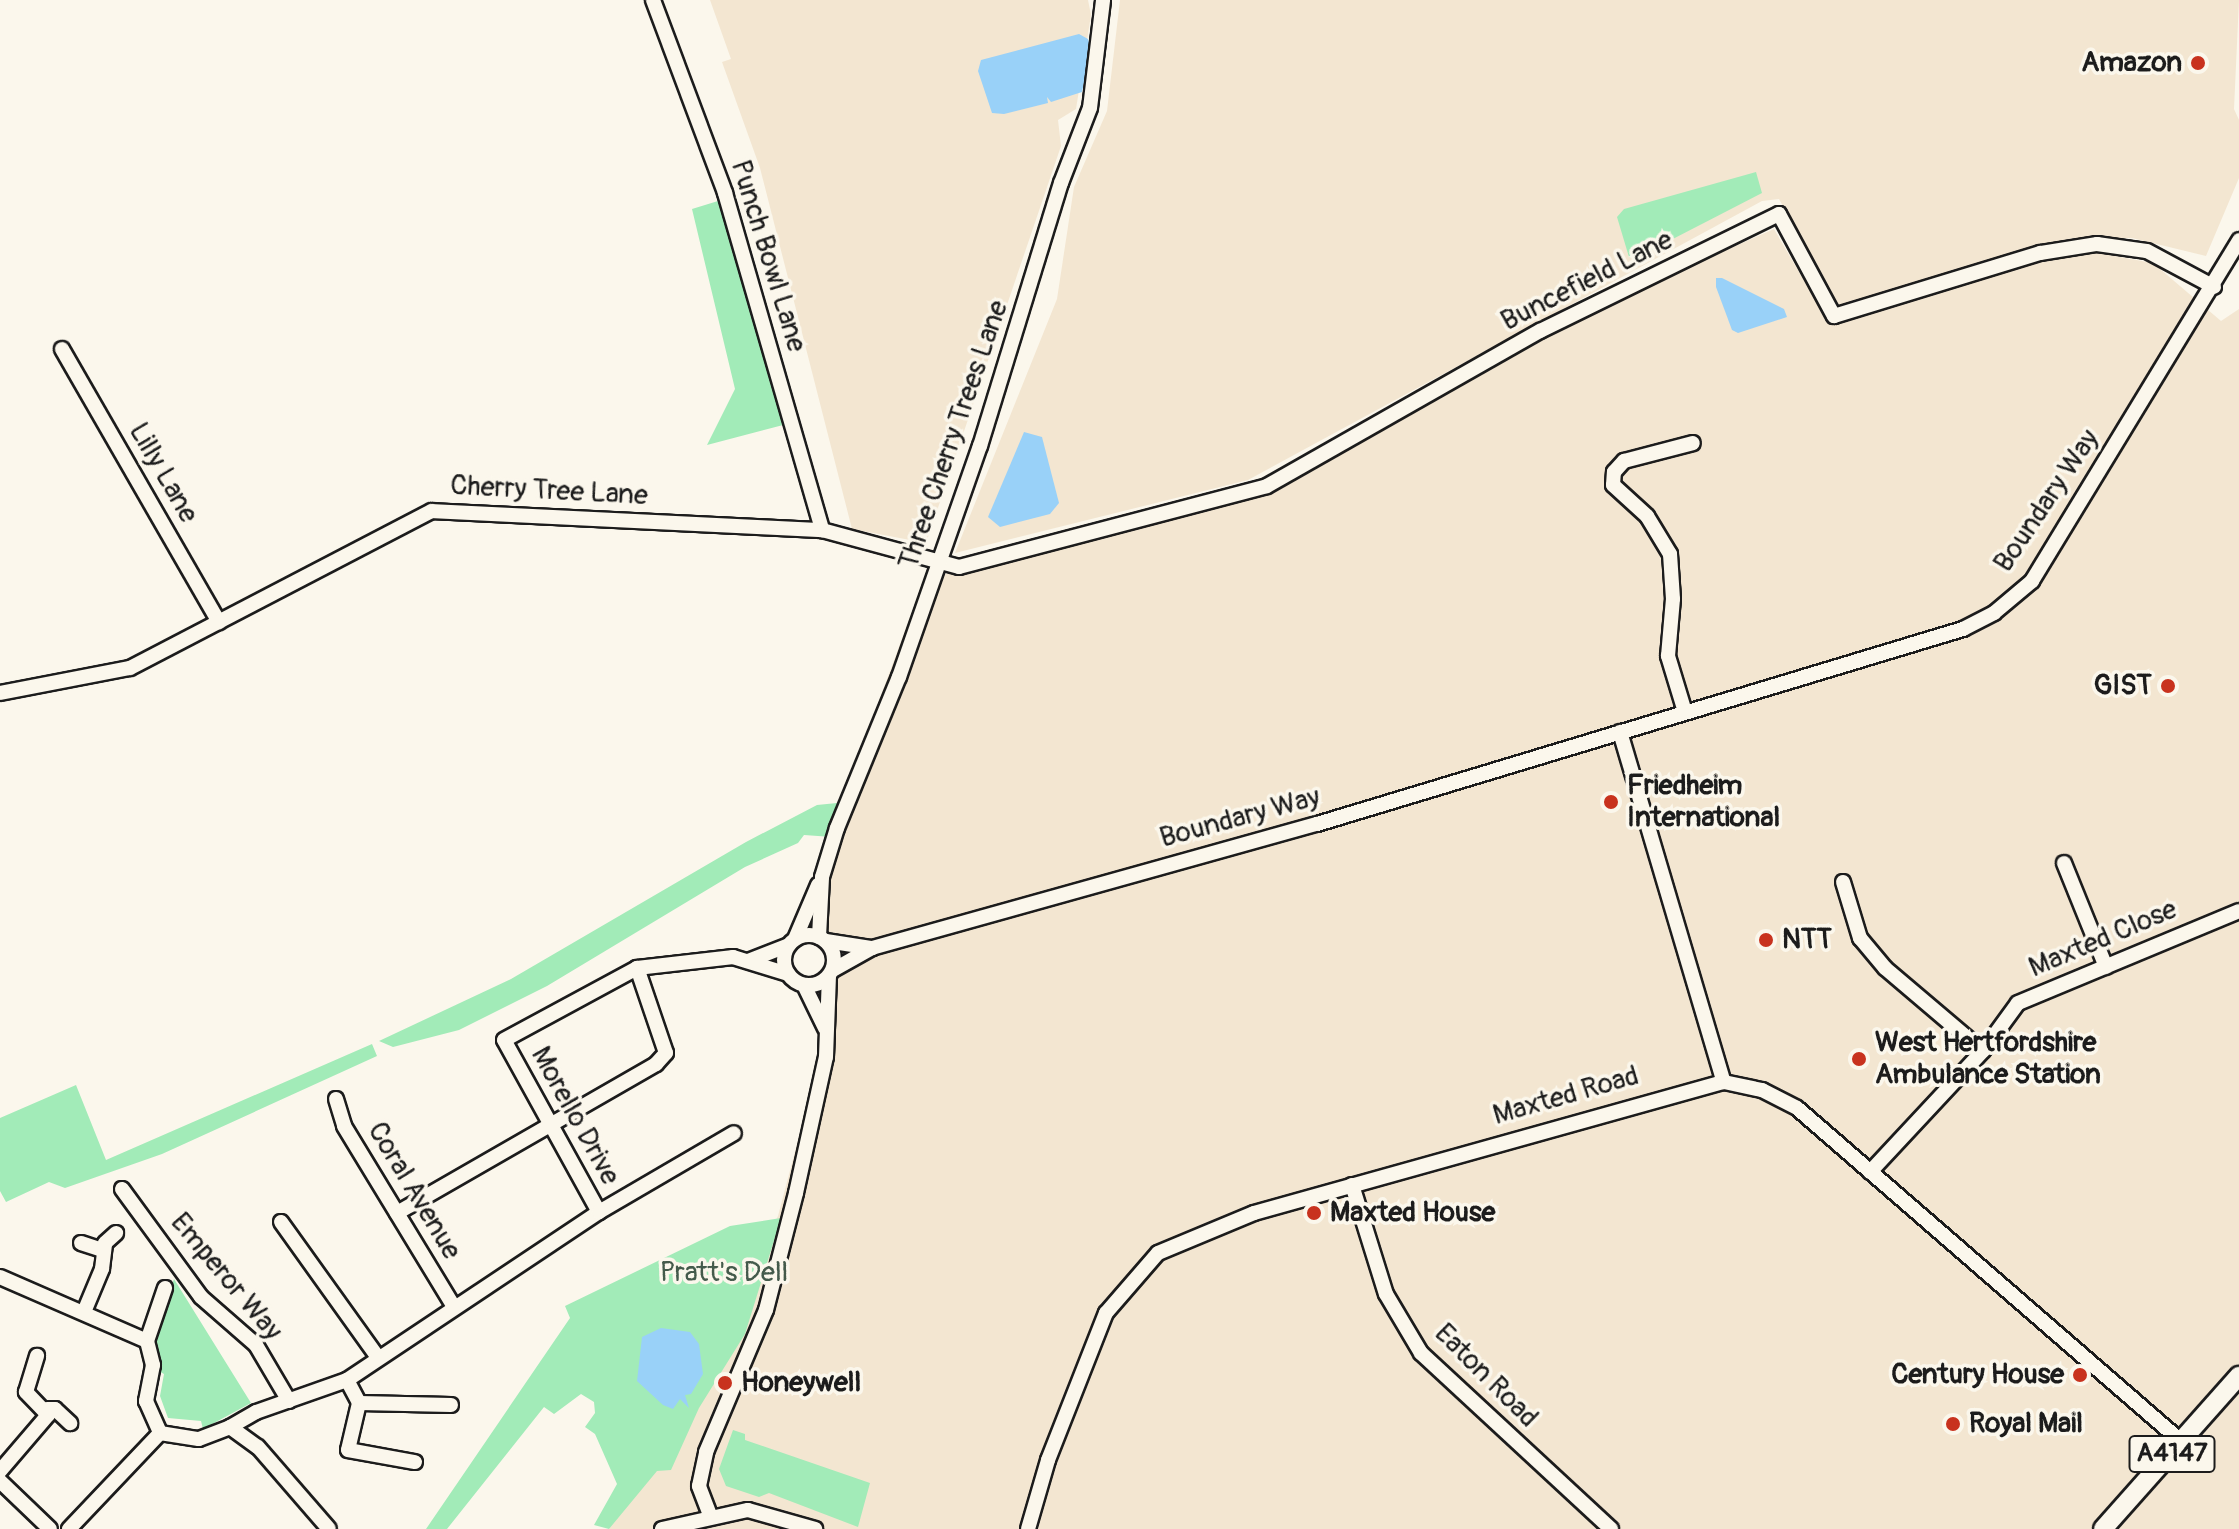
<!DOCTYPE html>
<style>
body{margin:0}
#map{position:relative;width:2239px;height:1529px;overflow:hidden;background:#fbf7ec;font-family:Pangolin,sans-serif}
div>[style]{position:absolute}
.built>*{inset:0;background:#f3e6d1}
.green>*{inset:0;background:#a2ebb8}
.water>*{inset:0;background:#99d1f8}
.roads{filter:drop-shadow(2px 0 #1c1c1c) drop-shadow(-2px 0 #1c1c1c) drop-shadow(0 2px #1c1c1c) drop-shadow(0 -2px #1c1c1c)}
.minor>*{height:14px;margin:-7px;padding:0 7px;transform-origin:7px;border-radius:7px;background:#fbf7ec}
.minor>.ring{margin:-7px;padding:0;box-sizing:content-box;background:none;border:14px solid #fbf7ec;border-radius:50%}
.major>*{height:18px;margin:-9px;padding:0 9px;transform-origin:9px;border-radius:9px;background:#fbf7ec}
.dots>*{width:22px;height:22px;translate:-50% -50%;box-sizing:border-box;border:4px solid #fbf7ec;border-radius:50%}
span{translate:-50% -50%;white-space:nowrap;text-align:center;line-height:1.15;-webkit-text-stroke:7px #fbf7ec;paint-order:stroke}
.shield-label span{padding:2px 6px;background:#fbf7ec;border:2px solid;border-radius:6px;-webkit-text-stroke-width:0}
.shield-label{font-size:26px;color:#1c1c1c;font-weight:700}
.poi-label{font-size:28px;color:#1c1c1c;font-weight:700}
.right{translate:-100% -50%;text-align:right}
.left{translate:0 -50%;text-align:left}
.street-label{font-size:28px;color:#1c1c1c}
.park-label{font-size:28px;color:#445a4b}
</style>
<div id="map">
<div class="built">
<div style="clip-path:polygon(710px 0,1088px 0,1091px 15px,1076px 109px,1058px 120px,1061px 146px,926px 543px,852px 529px,760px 168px,722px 62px,731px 59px)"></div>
<div style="clip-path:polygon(1120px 0,2239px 0,2234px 109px,2239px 120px,2239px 178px,2206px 256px,2132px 238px,2073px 238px,1838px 306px,1779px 199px,1762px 201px,1248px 480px,955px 553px,1057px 299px,1074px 187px,1107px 111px)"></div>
<div style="clip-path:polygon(1774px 229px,1828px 322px,2051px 256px,2087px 251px,2153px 263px,2221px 321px,2239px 309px,2239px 1529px,609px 1529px,778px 1216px,824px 1042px,833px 825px,926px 574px,954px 574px,1271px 492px,1617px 298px)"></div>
</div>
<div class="green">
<div style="clip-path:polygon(1756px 172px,1762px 193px,1636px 258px,1629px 257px,1617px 217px,1624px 209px)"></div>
<div style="clip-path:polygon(718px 201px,787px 424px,707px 445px,735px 389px,692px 209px)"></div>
<div style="clip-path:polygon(837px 803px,832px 837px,804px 835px,798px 843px,745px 867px,547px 986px,459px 1030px,393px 1047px,379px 1041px,511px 979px,746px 842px,817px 805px)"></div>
<div style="clip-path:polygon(372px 1044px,377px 1056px,162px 1154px,65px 1188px,49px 1182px,6px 1202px,0 1191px,0 1118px,76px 1085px,106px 1160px)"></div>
<div style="clip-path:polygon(781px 1218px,745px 1334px,699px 1408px,671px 1470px,657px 1471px,609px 1529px,594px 1525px,617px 1484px,595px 1434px,585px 1427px,595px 1413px,594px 1402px,581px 1394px,554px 1414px,544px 1407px,447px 1529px,426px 1529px,570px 1318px,565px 1306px,730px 1226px)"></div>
<div style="clip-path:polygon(174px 1279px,251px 1403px,203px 1429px,201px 1421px,168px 1418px,160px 1396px,164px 1374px,155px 1369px,153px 1338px)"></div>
<div style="clip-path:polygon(733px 1430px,745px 1434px,745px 1440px,870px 1483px,858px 1527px,769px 1493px,759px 1497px,726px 1486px,719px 1469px)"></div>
</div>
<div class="water">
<div style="clip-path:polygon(1079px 34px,1088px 39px,1091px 48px,1082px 92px,1051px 102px,1047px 97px,1048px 103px,1004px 114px,992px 113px,978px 71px,981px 60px)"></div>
<div style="clip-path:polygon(1722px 278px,1784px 309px,1787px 317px,1738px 333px,1732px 330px,1716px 287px,1716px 278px)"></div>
<div style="clip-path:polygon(1024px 432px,1042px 437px,1059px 503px,1050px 514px,1000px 527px,988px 517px)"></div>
<div style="clip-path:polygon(661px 1328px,690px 1332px,699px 1344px,703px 1374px,691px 1394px,685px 1395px,689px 1408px,680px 1399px,673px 1409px,663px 1405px,637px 1381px,642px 1337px)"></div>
</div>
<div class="roads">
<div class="minor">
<div style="left:653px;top:0;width:206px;rotate:69.5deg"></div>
<div style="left:725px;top:193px;width:351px;rotate:73.9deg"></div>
<div style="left:62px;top:349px;width:315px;rotate:60.1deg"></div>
<div style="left:0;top:693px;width:132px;rotate:-10.9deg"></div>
<div style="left:130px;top:668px;width:340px;rotate:-27.5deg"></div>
<div style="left:432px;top:511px;width:390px;rotate:2.8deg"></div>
<div style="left:822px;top:530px;width:142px;rotate:15.1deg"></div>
<div style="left:959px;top:567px;width:318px;rotate:-14.7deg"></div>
<div style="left:1267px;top:486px;width:314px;rotate:-29.6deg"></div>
<div style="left:1540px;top:331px;width:266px;rotate:-26.1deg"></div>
<div style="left:1779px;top:214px;width:116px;rotate:61.7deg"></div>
<div style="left:1834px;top:316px;width:215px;rotate:-17deg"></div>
<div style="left:2040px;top:253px;width:58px;rotate:-9deg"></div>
<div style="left:2097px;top:244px;width:50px;rotate:8deg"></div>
<div style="left:2147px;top:251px;width:76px;rotate:28.2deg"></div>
<div style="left:1685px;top:712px;width:59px;rotate:-106.9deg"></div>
<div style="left:1668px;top:656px;width:57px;rotate:-85deg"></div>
<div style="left:1673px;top:599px;width:45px;rotate:-93.8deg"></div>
<div style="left:1670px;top:554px;width:44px;rotate:-121.2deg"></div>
<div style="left:1647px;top:516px;width:46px;rotate:-137.6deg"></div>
<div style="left:1613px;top:485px;width:13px;rotate:-86deg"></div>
<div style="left:1614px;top:472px;width:15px;rotate:-48deg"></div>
<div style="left:1624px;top:461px;width:71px;rotate:-14.6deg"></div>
<div style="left:1620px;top:732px;width:365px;rotate:73.5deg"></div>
<div style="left:2064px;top:863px;width:112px;rotate:68deg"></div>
<div style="left:1843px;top:882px;width:59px;rotate:73.1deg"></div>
<div style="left:1860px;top:938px;width:39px;rotate:50deg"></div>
<div style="left:1885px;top:968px;width:128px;rotate:40.3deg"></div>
<div class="ring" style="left:784px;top:935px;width:36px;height:36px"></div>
<div style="left:819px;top:937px;width:60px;rotate:-87.1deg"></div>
<div style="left:822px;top:877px;width:51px;rotate:-73deg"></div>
<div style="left:837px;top:828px;width:163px;rotate:-67.7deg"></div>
<div style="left:899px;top:677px;width:245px;rotate:-70.7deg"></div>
<div style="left:980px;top:446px;width:275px;rotate:-72.9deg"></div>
<div style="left:1061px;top:183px;width:80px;rotate:-68.9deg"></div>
<div style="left:1090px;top:108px;width:109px;rotate:-83.1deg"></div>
<div style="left:795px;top:939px;width:59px;rotate:-66.9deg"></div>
<div style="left:826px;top:941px;width:47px;rotate:8.7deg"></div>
<div style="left:748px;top:961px;width:44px;rotate:-21.3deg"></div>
<div style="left:833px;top:970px;width:45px;rotate:-29.4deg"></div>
<div style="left:872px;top:948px;width:462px;rotate:-15.6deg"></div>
<div style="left:1317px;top:824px;width:675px;rotate:-16.8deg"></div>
<div style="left:1963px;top:629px;width:35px;rotate:-27deg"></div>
<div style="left:1994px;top:613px;width:50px;rotate:-40.1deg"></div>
<div style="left:2032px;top:581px;width:399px;rotate:-58.7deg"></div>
<div style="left:804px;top:985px;width:48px;rotate:64deg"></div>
<div style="left:336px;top:1099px;width:28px;rotate:73deg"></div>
<div style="left:344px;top:1126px;width:212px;rotate:58.7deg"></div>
<div style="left:1870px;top:1172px;width:166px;rotate:-47deg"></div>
<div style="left:1983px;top:1051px;width:59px;rotate:-53.9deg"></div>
<div style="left:2018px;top:1003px;width:239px;rotate:-22.6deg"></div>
<div style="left:1352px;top:1185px;width:114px;rotate:72.7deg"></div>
<div style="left:1386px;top:1294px;width:69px;rotate:59.3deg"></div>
<div style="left:1421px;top:1353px;width:259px;rotate:42.8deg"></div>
<div style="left:122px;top:1189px;width:134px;rotate:53.8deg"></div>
<div style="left:201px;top:1297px;width:73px;rotate:41.1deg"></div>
<div style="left:256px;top:1345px;width:65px;rotate:59.5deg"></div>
<div style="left:599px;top:1212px;width:196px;rotate:-118.9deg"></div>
<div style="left:504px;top:1040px;width:151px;rotate:-28.4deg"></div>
<div style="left:637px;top:968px;width:97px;rotate:-6.5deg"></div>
<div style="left:733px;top:957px;width:58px;rotate:17.2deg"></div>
<div style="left:397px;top:1213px;width:299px;rotate:-29.9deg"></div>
<div style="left:656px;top:1064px;width:15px;rotate:-48deg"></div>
<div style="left:666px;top:1053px;width:90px;rotate:-108.8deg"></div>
<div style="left:281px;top:1222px;width:165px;rotate:54.4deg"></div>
<div style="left:81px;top:1243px;width:22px;rotate:18deg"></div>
<div style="left:0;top:1277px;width:160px;rotate:23.5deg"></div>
<div style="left:147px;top:1341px;width:25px;rotate:76deg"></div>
<div style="left:153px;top:1365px;width:37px;rotate:101deg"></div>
<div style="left:146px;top:1401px;width:35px;rotate:66deg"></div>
<div style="left:84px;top:1312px;width:47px;rotate:-67.3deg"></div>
<div style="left:102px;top:1269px;width:26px;rotate:-83deg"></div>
<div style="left:105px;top:1243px;width:15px;rotate:-42deg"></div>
<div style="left:147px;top:1341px;width:56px;rotate:-71.2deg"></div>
<div style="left:347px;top:1380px;width:26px;rotate:62deg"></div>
<div style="left:359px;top:1403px;width:92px;rotate:1.2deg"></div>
<div style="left:359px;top:1403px;width:48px;rotate:103.2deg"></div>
<div style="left:348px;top:1450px;width:68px;rotate:10.2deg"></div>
<div style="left:47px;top:1409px;width:8px"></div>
<div style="left:55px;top:1409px;width:21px;rotate:43deg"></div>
<div style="left:230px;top:1427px;width:30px;rotate:-30deg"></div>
<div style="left:256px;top:1412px;width:96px;rotate:-19.4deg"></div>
<div style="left:347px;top:1380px;width:303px;rotate:-33.7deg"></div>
<div style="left:599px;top:1212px;width:156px;rotate:-30.3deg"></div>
<div style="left:160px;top:1433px;width:39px;rotate:9deg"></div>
<div style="left:199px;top:1439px;width:33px;rotate:-21deg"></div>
<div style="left:230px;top:1427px;width:34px;rotate:36deg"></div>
<div style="left:258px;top:1447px;width:108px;rotate:49.1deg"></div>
<div style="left:0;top:1471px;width:74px;rotate:-49.4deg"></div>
<div style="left:48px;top:1415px;width:32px;rotate:-134deg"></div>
<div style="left:26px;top:1392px;width:38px;rotate:-73deg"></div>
<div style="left:0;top:1481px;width:69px;rotate:43.8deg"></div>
<div style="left:710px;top:1515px;width:31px;rotate:-111deg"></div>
<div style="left:699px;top:1486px;width:35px;rotate:-78deg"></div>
<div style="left:706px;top:1452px;width:154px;rotate:-67.1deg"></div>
<div style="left:766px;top:1310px;width:121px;rotate:-75.6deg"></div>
<div style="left:796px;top:1193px;width:139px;rotate:-77.6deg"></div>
<div style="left:826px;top:1057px;width:80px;rotate:-87.9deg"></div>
<div style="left:69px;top:1529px;width:132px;rotate:-46.5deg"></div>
<div style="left:662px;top:1529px;width:88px;rotate:-12.5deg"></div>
<div style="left:748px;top:1510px;width:70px;rotate:15.8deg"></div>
<div style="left:1028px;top:1529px;width:72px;rotate:-73.8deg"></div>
<div style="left:1048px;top:1460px;width:158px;rotate:-68.5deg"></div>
<div style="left:1106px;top:1313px;width:79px;rotate:-49.1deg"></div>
<div style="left:1158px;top:1253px;width:104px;rotate:-22.6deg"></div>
<div style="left:1254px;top:1213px;width:488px;rotate:-15.6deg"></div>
<div style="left:1724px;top:1082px;width:39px;rotate:12deg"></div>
<div style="left:1762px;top:1090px;width:39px;rotate:27deg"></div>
<div style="left:1797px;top:1108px;width:511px;rotate:40.95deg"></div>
</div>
<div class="major">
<div style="left:2103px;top:1529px;width:205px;rotate:-48.4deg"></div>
</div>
</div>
<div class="dots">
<div style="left:2198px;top:63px;background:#c8321e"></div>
<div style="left:2168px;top:686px;background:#c8321e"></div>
<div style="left:1611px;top:802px;background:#c8321e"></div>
<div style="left:1766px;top:940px;background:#c8321e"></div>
<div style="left:1859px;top:1059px;background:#c8321e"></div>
<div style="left:1314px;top:1213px;background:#c8321e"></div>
<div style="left:2080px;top:1375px;background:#c8321e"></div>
<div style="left:725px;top:1383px;background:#c8321e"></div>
<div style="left:1953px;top:1424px;background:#c8321e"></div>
</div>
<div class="shield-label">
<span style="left:2172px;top:1454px">A4147</span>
</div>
<div class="poi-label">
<span class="right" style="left:2182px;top:63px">Amazon</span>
<span class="right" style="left:2152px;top:686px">GIST</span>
<span class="left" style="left:1627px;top:802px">Friedheim<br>International</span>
<span class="left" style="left:1782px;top:940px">NTT</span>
<span class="left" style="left:1875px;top:1059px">West Hertfordshire<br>Ambulance Station</span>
<span class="left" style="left:1330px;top:1213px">Maxted House</span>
<span class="right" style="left:2064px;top:1375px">Century House</span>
<span class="left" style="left:741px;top:1383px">Honeywell</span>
<span class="left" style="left:1969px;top:1424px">Royal Mail</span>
</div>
<div class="street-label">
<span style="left:768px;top:256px;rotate:73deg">Punch Bowl Lane</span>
<span style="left:1587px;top:281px;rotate:-27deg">Buncefield Lane</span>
<span style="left:954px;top:435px;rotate:-71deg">Three Cherry Trees Lane</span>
<span style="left:163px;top:473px;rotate:60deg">Lilly Lane</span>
<span style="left:549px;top:491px;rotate:3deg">Cherry Tree Lane</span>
<span style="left:2047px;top:501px;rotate:-56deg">Boundary Way</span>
<span style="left:1240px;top:818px;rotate:-15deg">Boundary Way</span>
<span style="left:2103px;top:939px;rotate:-23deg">Maxted Close</span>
<span style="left:1566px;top:1096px;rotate:-16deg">Maxted Road</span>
<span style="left:575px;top:1116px;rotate:61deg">Morello Drive</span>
<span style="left:414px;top:1191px;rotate:59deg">Coral Avenue</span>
<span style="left:226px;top:1277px;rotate:50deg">Emperor Way</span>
<span style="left:1486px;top:1376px;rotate:45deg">Eaton Road</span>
</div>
<div class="park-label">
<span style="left:724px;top:1273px">Pratt's Dell</span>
</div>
</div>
